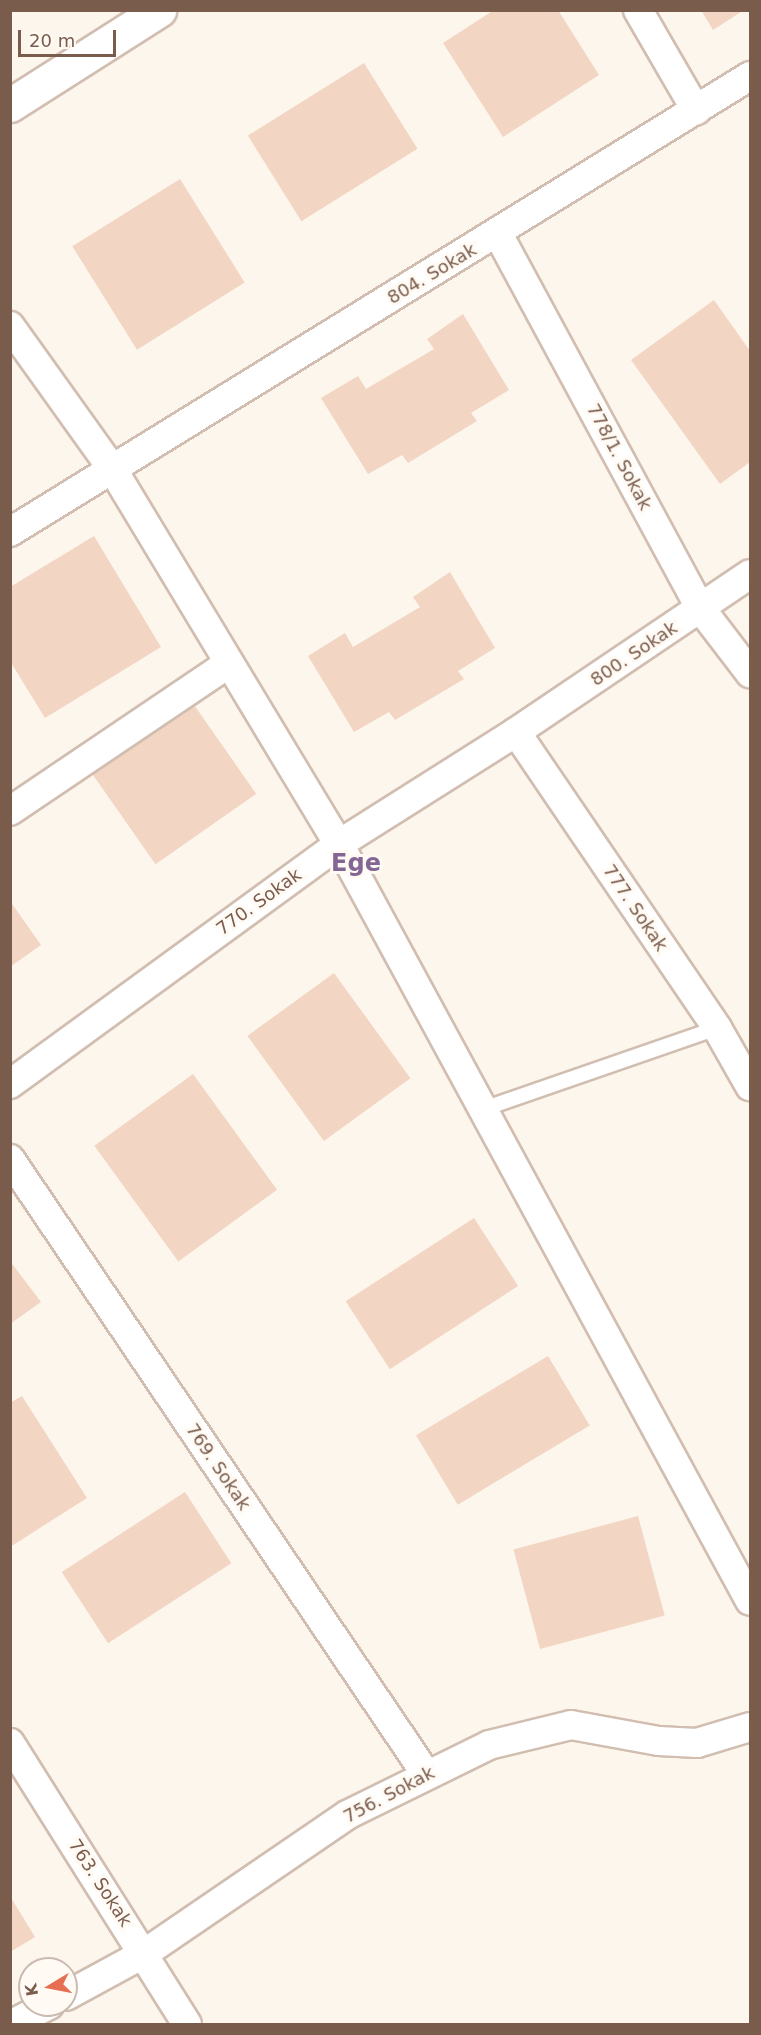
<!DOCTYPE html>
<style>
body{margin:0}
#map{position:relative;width:761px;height:2035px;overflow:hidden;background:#fdf6ec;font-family:"DejaVu Sans",sans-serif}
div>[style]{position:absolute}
.building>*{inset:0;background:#f3d5c3;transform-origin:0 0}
.roads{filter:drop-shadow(2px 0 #d1beb0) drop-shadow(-2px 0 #d1beb0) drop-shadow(0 2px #d1beb0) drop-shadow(0 -2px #d1beb0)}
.lane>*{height:14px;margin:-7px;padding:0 7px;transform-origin:7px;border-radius:7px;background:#fff}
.street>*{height:28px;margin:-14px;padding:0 14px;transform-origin:14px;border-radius:14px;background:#fff}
.secondary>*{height:33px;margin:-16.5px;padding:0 16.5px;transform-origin:16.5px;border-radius:16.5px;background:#fff}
span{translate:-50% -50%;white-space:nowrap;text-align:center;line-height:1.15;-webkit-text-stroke:6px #fffaf3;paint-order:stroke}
.street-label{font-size:18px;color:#7a5c4d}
.district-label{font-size:24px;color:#846695;font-weight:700}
.frame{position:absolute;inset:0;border:12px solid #7a5c4d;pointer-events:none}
.north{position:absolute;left:18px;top:1957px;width:60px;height:60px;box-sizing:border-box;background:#fffaf3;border:2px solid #cabbb1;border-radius:50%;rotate:260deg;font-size:16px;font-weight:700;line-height:24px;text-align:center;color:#7a5c4d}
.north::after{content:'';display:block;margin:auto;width:21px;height:27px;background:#e76f51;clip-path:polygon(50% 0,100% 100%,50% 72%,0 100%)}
.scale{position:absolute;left:18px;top:30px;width:98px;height:27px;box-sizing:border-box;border:3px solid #7a5c4d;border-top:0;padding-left:8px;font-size:18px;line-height:21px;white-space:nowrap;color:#7a5c4d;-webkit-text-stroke:4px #fffaf3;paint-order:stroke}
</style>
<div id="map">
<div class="building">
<div style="clip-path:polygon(494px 10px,558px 10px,599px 75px,503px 137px,443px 43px)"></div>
<div style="clip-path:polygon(701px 10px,744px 10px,713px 30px)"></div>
<div style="left:364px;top:63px;width:101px;height:137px;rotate:58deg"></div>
<div style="left:180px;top:179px;width:122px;height:127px;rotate:58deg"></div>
<div style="clip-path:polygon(714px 300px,750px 351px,750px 462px,720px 484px,631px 360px)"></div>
<div style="clip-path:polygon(463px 314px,509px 390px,471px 413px,477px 421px,408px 463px,402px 455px,368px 474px,321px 398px,358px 376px,366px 389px,434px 349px,427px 339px)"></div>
<div style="clip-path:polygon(94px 536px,161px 647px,45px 718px,10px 661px,10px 587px)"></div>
<div style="clip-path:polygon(450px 572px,495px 648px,458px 671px,464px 679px,395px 720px,389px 712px,354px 732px,308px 656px,345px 633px,353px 647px,420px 607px,413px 597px)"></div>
<div style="left:192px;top:702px;width:112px;height:123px;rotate:55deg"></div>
<div style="clip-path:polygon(10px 901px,41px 945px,10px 967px)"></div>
<div style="left:334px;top:973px;width:130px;height:107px;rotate:54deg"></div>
<div style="left:193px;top:1074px;width:143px;height:122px;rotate:54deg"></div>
<div style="left:474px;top:1218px;width:81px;height:153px;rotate:57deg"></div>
<div style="clip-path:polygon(10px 1261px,41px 1302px,10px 1324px)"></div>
<div style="left:548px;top:1356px;width:81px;height:154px;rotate:59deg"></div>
<div style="clip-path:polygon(22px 1396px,87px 1498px,10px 1547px,10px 1403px)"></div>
<div style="left:185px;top:1492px;width:85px;height:147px;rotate:57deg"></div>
<div style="left:638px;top:1516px;width:103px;height:129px;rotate:75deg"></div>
<div style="clip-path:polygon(10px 1896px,35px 1937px,10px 1952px)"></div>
</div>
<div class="roads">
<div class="lane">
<div style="left:483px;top:1109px;width:248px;rotate:-19.1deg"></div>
</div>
<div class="street">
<div style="left:638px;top:10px;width:116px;rotate:59.9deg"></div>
<div style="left:498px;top:234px;width:426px;rotate:61.6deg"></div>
<div style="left:701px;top:609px;width:81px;rotate:52.6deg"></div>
<div style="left:10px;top:326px;width:177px;rotate:54.4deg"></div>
<div style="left:113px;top:470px;width:437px;rotate:58.9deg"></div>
<div style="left:339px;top:844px;width:861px;rotate:61.5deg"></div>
<div style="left:10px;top:532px;width:869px;rotate:-31.64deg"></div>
<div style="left:516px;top:732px;width:358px;rotate:55.8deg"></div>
<div style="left:717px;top:1028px;width:67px;rotate:60.4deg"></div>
<div style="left:10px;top:811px;width:263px;rotate:-34deg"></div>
<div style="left:10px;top:1084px;width:407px;rotate:-36.1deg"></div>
<div style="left:339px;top:844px;width:209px;rotate:-32.3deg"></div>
<div style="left:516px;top:732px;width:282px;rotate:-34deg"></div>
<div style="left:10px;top:1159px;width:742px;rotate:55.92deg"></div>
<div style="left:10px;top:1743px;width:332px;rotate:57.8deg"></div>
<div style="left:66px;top:1996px;width:90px;rotate:-28.6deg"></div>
<div style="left:145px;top:1953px;width:245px;rotate:-34.3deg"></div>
<div style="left:347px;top:1815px;width:158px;rotate:-26.2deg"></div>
<div style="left:489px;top:1745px;width:84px;rotate:-13.7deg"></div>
<div style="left:571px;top:1725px;width:89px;rotate:10.3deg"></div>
<div style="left:659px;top:1741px;width:38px;rotate:3deg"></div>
<div style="left:697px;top:1743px;width:55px;rotate:-16.8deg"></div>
<div style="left:12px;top:2024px;width:42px;rotate:-27.2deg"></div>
</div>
<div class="secondary">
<div style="left:10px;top:105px;width:177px;rotate:-32.5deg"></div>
</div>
</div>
<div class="street-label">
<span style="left:432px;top:274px;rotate:-31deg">804. Sokak</span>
<span style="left:619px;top:457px;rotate:62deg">778/1. Sokak</span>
<span style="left:634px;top:654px;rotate:-34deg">800. Sokak</span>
<span style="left:259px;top:902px;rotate:-36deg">770. Sokak</span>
<span style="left:635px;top:908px;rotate:56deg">777. Sokak</span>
<span style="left:218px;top:1467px;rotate:56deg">769. Sokak</span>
<span style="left:389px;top:1795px;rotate:-28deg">756. Sokak</span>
<span style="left:100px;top:1883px;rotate:57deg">763. Sokak</span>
</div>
<div class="district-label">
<span style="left:356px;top:864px">Ege</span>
</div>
<div class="frame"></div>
<div class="north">K</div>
<div class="scale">20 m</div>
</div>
